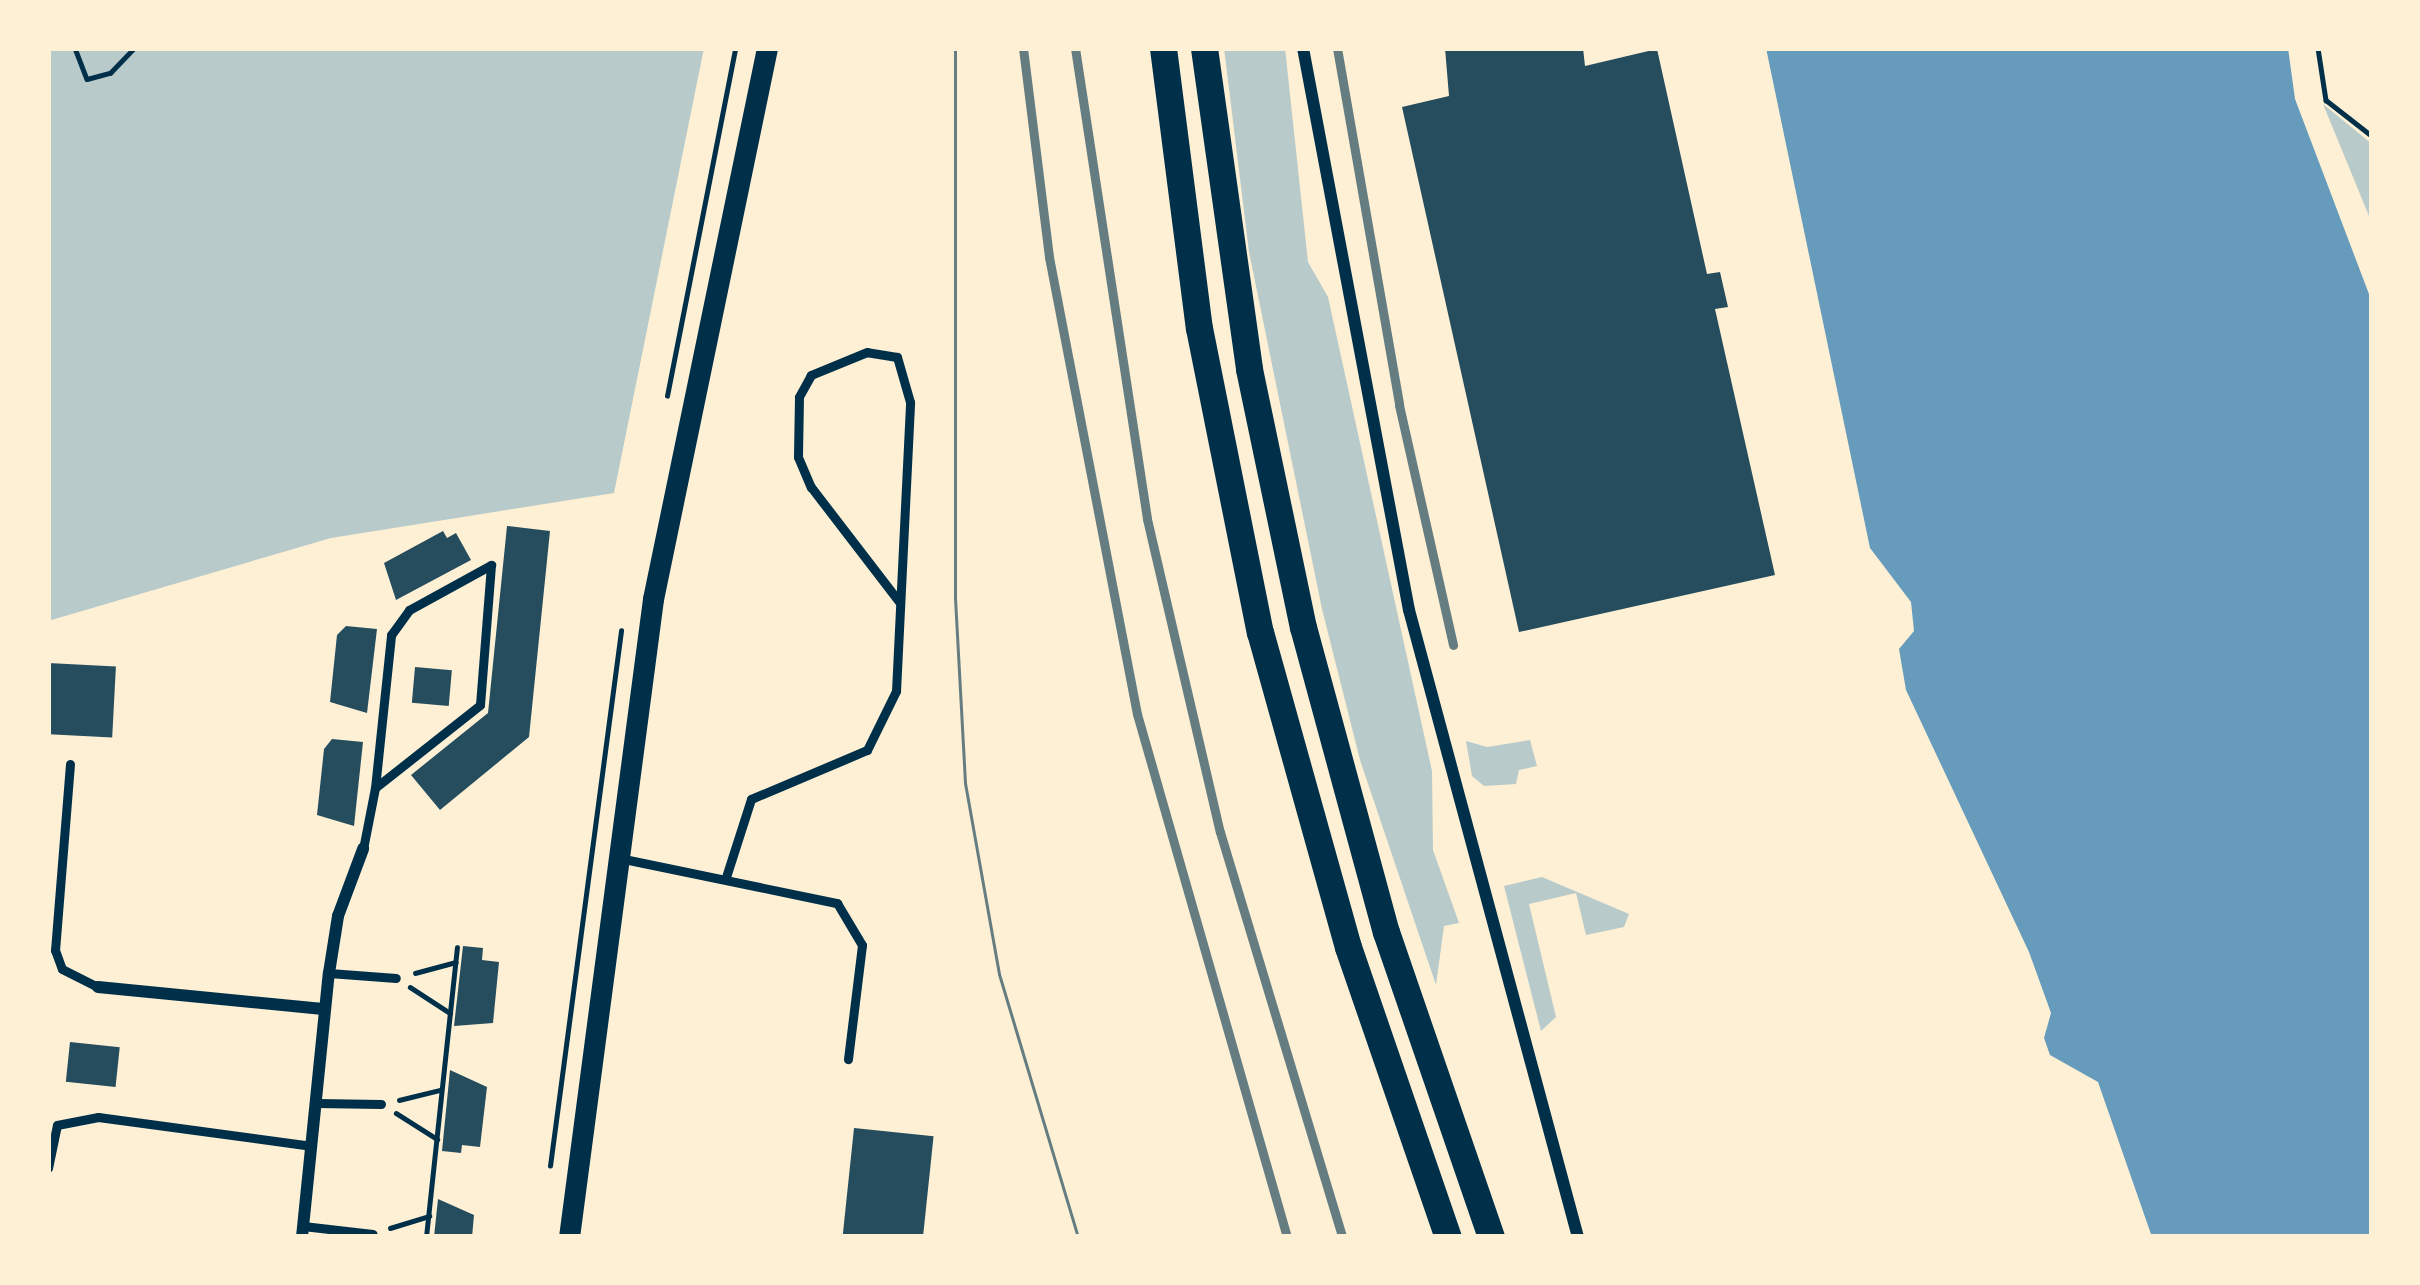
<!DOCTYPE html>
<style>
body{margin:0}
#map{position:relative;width:2420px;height:1285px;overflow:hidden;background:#fdf0d5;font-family:"Archivo Narrow",sans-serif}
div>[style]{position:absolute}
.green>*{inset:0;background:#b9caca}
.water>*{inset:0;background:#669bbc}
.building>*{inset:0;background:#264d5e;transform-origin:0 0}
.path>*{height:4.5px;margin:-2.25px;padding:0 2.25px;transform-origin:2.25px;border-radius:2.25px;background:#003049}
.service>*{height:9px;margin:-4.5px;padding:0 4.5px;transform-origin:4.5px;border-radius:4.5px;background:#003049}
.minor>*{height:12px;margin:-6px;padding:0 6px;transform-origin:6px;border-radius:6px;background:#003049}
.tertiary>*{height:21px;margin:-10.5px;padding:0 10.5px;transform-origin:10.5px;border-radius:10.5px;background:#003049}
.trunk>*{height:27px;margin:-13.5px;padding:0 13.5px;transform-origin:13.5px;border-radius:13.5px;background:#003049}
.tram>*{height:3px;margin:-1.5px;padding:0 1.5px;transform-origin:1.5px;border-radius:1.5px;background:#657d81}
.rail>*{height:9px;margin:-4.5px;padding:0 4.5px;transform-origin:4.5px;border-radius:4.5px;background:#657d81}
span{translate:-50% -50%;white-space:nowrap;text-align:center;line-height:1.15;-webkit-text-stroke:12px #fdf0d5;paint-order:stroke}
.frame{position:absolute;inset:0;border:51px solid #fdf0d5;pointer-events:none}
</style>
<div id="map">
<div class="green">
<div style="clip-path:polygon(48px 48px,704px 48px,614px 493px,331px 538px,48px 621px)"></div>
<div style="clip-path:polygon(1224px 48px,1285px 48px,1308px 262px,1328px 297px,1432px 771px,1433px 850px,1459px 923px,1444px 926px,1436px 985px,1360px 760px,1322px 609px,1249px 252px)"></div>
<div style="clip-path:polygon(2323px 104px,2372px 144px,2372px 218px,2369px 216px)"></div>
<div style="clip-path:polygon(1530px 740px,1537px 766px,1519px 770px,1516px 784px,1484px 786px,1472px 776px,1466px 741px,1487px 747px)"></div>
<div style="clip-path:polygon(1542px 877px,1629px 914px,1624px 927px,1586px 935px,1576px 893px,1529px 904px,1556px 1017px,1541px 1031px,1504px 886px)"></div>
</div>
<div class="water">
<div style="clip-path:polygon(1766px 48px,2288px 48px,2295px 99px,2372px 302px,2372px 1237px,2152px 1237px,2098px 1082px,2050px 1055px,2044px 1038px,2051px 1013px,2029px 952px,1906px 690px,1899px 649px,1914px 631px,1911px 602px,1870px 548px)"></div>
</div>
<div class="building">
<div style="clip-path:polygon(1445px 48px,1583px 48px,1585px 66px,1657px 49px,1707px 274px,1720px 272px,1728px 307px,1715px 309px,1775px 575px,1519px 632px,1402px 107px,1449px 96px)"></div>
<div style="clip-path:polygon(507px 526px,550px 531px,529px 737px,440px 810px,411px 775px,488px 713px)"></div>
<div style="clip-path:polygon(443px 531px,447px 538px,456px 533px,471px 560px,396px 600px,384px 563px)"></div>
<div style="clip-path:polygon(346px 626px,377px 629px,367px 713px,330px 702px,337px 635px)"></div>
<div style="left:48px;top:663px;width:68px;height:71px;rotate:3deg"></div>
<div style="left:415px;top:667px;width:37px;height:36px;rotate:5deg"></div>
<div style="clip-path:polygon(332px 739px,363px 742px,354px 826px,317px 815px,324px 749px)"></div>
<div style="clip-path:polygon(463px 946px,483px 948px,482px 960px,499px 962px,493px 1023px,454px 1026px)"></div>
<div style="left:70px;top:1042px;width:50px;height:40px;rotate:6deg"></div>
<div style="clip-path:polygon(450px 1070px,487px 1087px,480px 1147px,462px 1145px,461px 1153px,442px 1151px)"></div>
<div style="left:854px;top:1128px;width:80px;height:110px;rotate:6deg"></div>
<div style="clip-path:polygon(438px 1199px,474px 1215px,472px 1237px,434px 1237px)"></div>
</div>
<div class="path">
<div style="left:75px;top:48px;width:33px;rotate:69deg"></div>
<div style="left:87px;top:79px;width:24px;rotate:-15deg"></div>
<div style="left:110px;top:73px;width:35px;rotate:-46deg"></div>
<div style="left:2318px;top:48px;width:53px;rotate:81.3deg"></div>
<div style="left:2326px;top:100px;width:58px;rotate:38deg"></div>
<div style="left:667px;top:396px;width:355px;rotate:-78.9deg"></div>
<div style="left:415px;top:973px;width:42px;rotate:-15deg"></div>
<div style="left:410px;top:987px;width:48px;rotate:33deg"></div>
<div style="left:399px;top:1100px;width:42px;rotate:-13.7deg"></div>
<div style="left:396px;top:1113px;width:49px;rotate:32.4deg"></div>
<div style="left:550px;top:1166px;width:540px;rotate:-82.44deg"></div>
<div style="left:390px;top:1228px;width:41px;rotate:-17.1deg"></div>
<div style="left:426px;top:1237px;width:291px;rotate:-83.9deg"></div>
</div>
<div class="service">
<div style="left:491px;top:565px;width:140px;rotate:94.5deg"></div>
<div style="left:480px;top:705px;width:134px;rotate:141.7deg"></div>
<div style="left:375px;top:788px;width:154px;rotate:-84deg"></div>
<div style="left:391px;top:635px;width:31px;rotate:-54deg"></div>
<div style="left:409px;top:610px;width:94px;rotate:-28.8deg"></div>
<div style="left:70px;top:764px;width:187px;rotate:94.6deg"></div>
<div style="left:55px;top:950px;width:20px;rotate:70deg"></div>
<div style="left:62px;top:969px;width:40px;rotate:26.6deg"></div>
<div style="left:363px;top:849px;width:62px;rotate:-78.9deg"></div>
<div style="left:619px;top:858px;width:223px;rotate:11.7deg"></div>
<div style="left:837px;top:903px;width:49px;rotate:59.2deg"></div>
<div style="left:862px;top:945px;width:115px;rotate:97deg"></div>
<div style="left:726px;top:877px;width:82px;rotate:-72.2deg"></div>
<div style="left:751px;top:799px;width:126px;rotate:-22.9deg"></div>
<div style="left:867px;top:750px;width:66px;rotate:-63.8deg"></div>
<div style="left:896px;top:691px;width:289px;rotate:-87.2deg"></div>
<div style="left:910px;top:402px;width:47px;rotate:-106.1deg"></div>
<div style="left:897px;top:357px;width:30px;rotate:-171deg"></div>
<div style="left:867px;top:352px;width:61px;rotate:157.7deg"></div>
<div style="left:811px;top:375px;width:25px;rotate:119deg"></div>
<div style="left:799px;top:397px;width:60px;rotate:91deg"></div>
<div style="left:798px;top:457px;width:33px;rotate:67deg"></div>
<div style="left:811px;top:487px;width:146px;rotate:52.5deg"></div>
<div style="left:329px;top:973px;width:67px;rotate:4.3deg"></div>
<div style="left:317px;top:1103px;width:64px;rotate:0.9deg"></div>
<div style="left:48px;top:1168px;width:44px;rotate:-78.2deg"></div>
<div style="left:57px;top:1125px;width:42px;rotate:-11deg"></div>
<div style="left:98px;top:1117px;width:216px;rotate:7.7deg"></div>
<div style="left:303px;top:1226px;width:70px;rotate:6.5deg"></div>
</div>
<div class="minor">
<div style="left:1303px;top:48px;width:572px;rotate:79.32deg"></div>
<div style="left:1409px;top:610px;width:649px;rotate:74.92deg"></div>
<div style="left:98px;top:987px;width:226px;rotate:5.6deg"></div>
<div style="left:302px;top:1237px;width:265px;rotate:-84.2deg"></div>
<div style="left:329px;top:973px;width:58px;rotate:-81deg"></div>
<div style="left:338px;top:916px;width:72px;rotate:-69.5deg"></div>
</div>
<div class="tertiary">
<div style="left:569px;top:1237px;width:644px;rotate:-82.5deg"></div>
<div style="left:653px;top:599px;width:563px;rotate:-78.31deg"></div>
</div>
<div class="trunk">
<div style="left:1163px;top:48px;width:282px;rotate:82.7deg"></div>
<div style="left:1199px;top:328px;width:310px;rotate:78.7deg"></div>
<div style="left:1260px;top:632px;width:327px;rotate:74.4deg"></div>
<div style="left:1348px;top:947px;width:307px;rotate:71deg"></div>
<div style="left:1204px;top:48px;width:324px;rotate:82deg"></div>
<div style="left:1249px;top:369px;width:264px;rotate:78.2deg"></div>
<div style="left:1303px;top:627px;width:316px;rotate:74.8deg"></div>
<div style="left:1386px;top:932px;width:323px;rotate:71deg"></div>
</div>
<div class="tram">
<div style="left:955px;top:48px;width:550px;rotate:90deg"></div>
<div style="left:955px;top:598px;width:185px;rotate:86.9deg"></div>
<div style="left:965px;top:783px;width:194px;rotate:79.9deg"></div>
<div style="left:999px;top:974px;width:275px;rotate:73.3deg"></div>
</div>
<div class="rail">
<div style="left:1023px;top:48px;width:211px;rotate:82.9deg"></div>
<div style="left:1049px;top:257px;width:465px;rotate:79.1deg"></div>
<div style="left:1137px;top:714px;width:544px;rotate:74deg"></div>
<div style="left:1075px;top:48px;width:476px;rotate:81.3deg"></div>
<div style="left:1147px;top:519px;width:321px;rotate:76.9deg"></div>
<div style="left:1220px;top:832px;width:423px;rotate:73.2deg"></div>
<div style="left:1337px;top:48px;width:362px;rotate:80.1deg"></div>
<div style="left:1399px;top:405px;width:246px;rotate:77.3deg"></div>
</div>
<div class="frame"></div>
</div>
